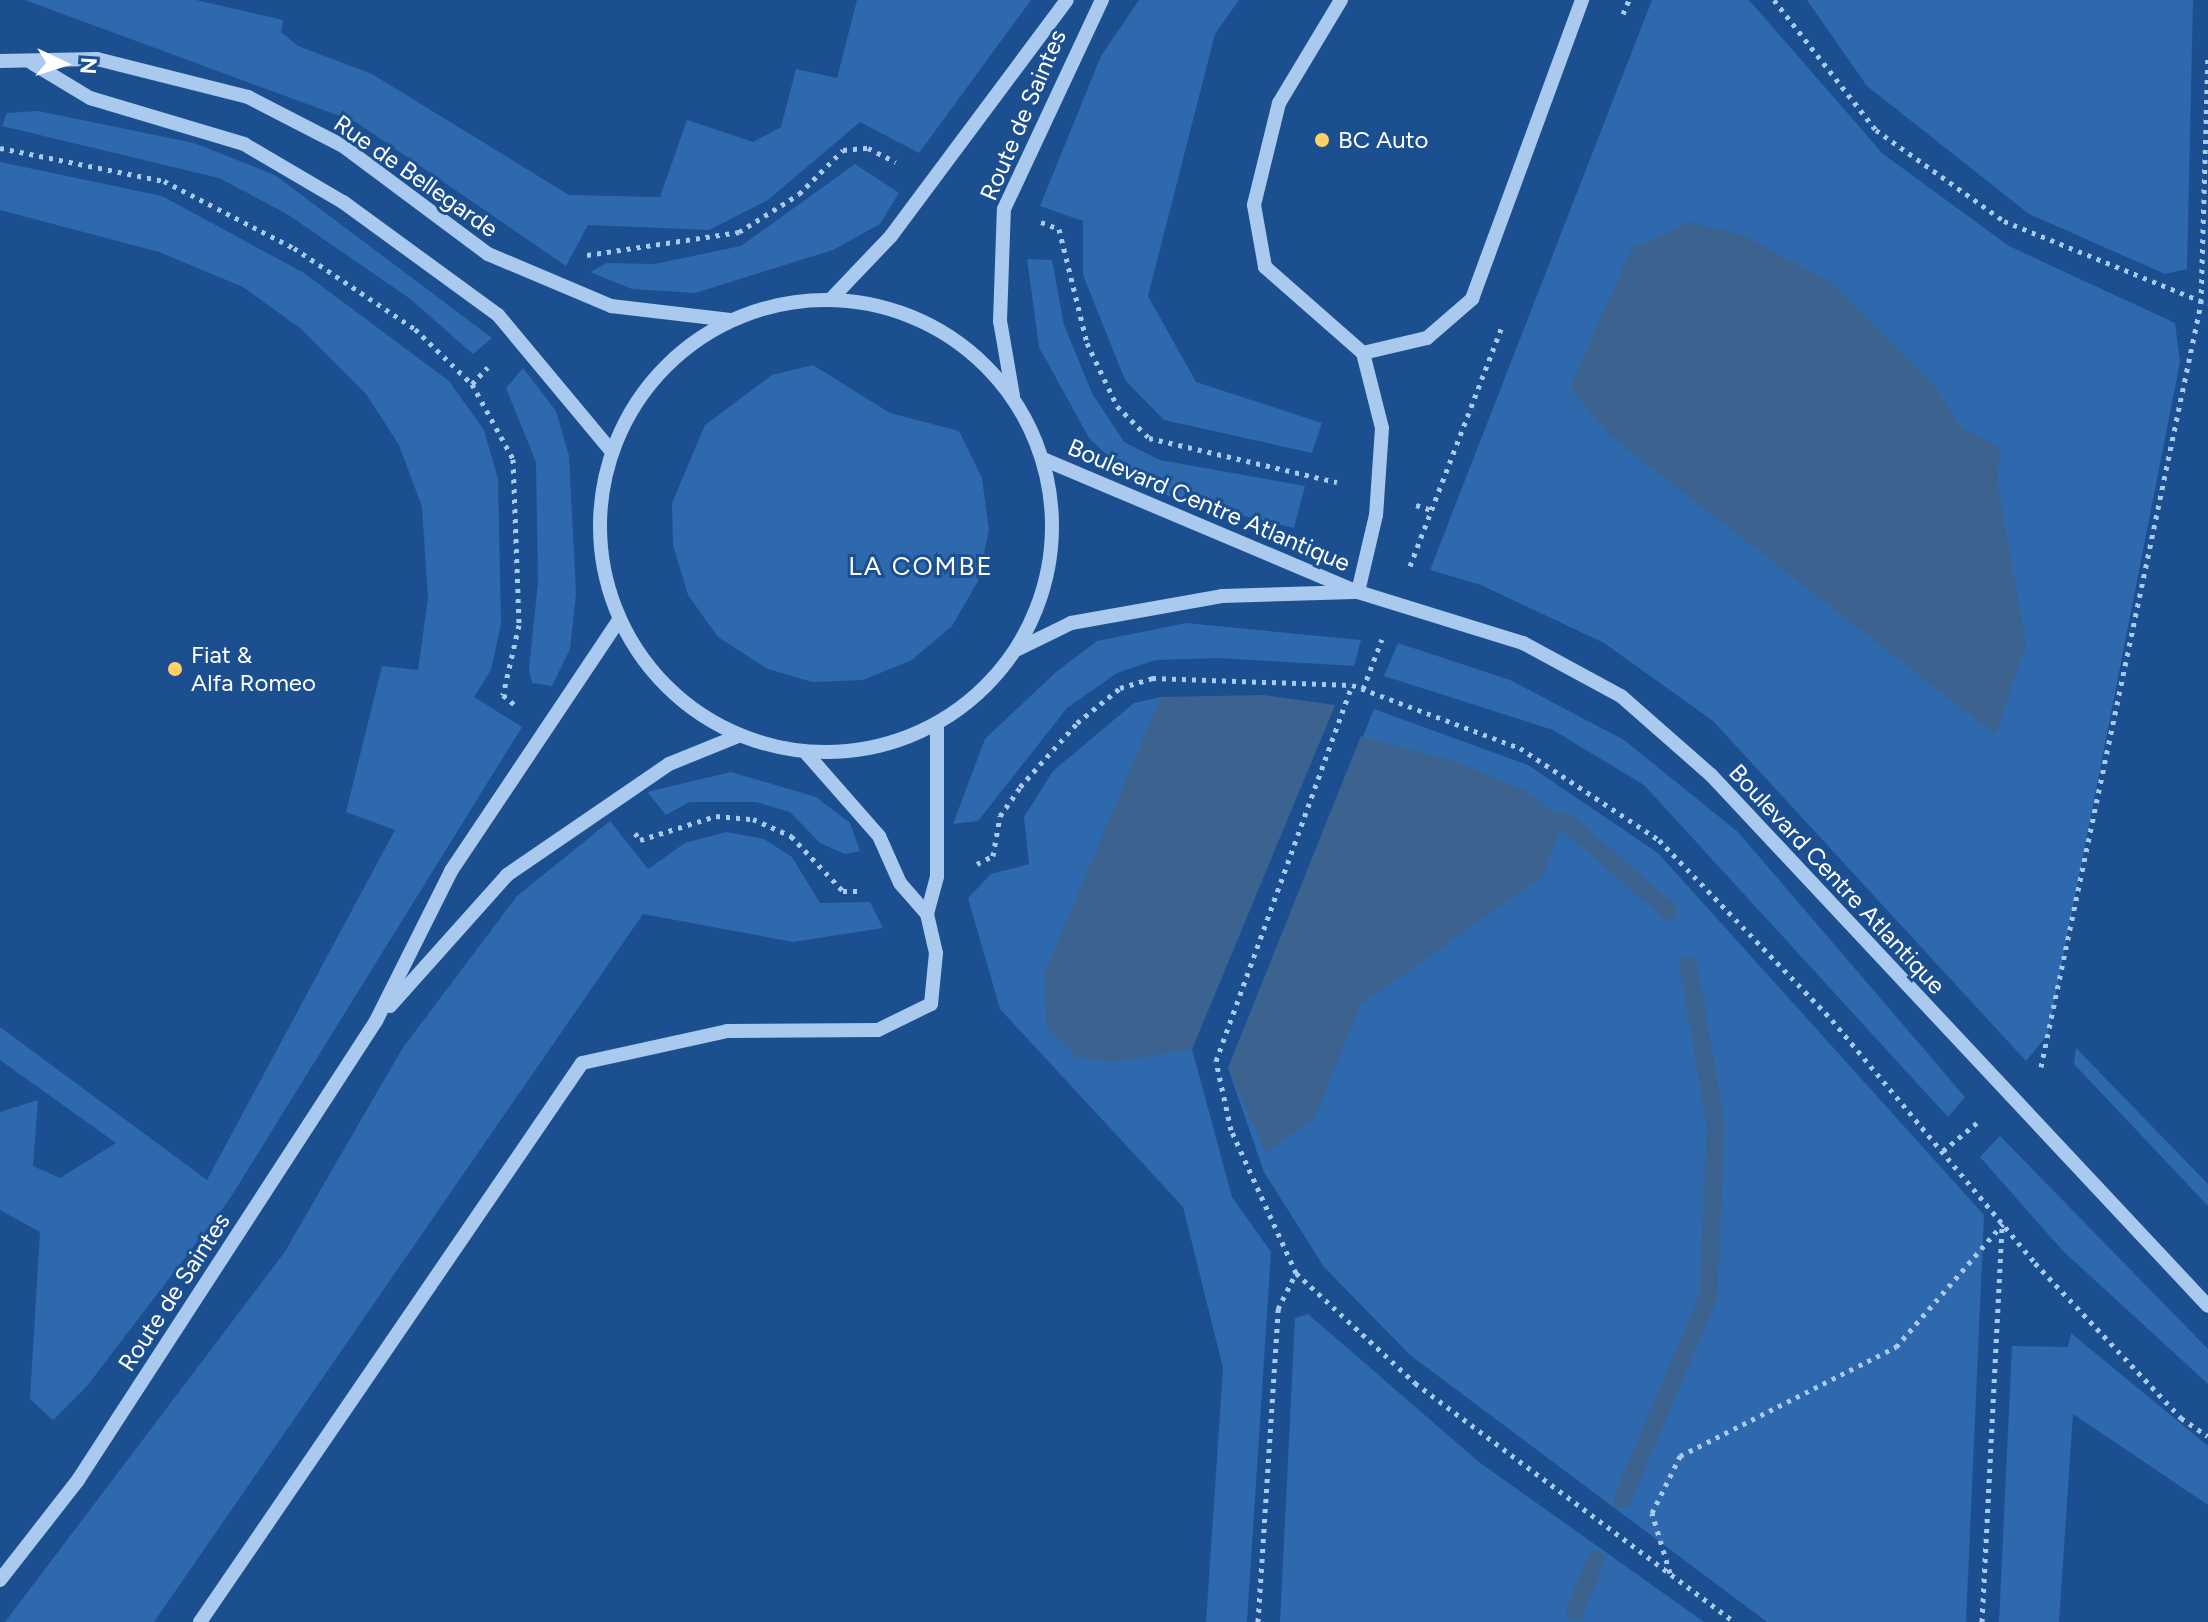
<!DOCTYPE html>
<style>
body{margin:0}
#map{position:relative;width:2208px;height:1622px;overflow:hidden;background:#1b4f8f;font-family:Figtree,sans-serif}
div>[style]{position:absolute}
.green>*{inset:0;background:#2e69ad}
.water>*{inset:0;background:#3c6290}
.stream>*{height:18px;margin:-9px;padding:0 9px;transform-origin:9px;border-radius:9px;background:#3c6290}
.path>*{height:5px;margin-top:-2.5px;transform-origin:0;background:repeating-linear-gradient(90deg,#a9c9ee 0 4px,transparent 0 10px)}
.minor>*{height:14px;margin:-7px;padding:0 7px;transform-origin:7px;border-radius:7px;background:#a9c9ee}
.minor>.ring{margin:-7px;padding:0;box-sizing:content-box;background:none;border:14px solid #a9c9ee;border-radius:50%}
.dots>*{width:22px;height:22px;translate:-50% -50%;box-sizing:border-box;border:4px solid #1b4f8f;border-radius:50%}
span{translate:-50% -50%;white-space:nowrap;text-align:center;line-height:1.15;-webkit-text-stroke:6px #1b4f8f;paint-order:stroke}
.street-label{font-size:24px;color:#fff}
.poi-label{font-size:24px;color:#fff}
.left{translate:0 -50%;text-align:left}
.neighbourhood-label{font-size:26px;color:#fff;letter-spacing:2px}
.north{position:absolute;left:24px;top:24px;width:80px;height:80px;-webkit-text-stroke:6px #1b4f8f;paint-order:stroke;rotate:94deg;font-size:22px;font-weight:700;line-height:32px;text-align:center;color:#fff}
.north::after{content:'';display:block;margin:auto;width:28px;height:36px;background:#fff;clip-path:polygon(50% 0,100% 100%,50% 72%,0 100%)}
</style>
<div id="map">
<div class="green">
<div style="clip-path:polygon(25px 0,196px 0,283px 20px,281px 32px,298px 46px,372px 74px,569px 195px,660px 197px,687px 120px,753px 142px,781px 127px,796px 69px,837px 78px,857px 0,1031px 0,919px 153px,860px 122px,768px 200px,709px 230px,588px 225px,566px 266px,356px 122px)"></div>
<div style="clip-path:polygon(1139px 0,1239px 0,1215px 34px,1148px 296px,1196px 382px,1322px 423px,1312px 453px,1164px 420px,1125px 380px,1083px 275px,1083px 221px,1040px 206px,1101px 56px)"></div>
<div style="clip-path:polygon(1652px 0,1749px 0,1883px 154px,2009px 246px,2175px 323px,2180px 362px,2048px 1034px,2026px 1061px,1713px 721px,1604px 643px,1481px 585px,1430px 570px)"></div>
<div style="clip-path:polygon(1807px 0,2193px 0,2187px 269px,2165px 274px,2029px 214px,1867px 86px)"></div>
<div style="clip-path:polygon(38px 111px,194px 143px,275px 175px,492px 338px,473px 354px,409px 298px,287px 214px,219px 178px,2px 126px,7px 113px)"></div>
<div style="clip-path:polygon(0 162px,162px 196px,304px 273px,449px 381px,484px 430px,498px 479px,501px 624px,491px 670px,474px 697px,522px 727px,229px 1200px,87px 1386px,53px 1420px,30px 1399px,40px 1232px,0 1210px,0 1112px,38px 1100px,33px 1166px,60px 1178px,116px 1143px,0 1060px,0 1027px,207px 1180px,395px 830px,346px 812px,382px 666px,418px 670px,428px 598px,422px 507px,399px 445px,366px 394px,300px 328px,243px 287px,159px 252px,0 210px)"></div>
<div style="clip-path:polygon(855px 164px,899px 193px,880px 224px,833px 250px,695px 293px,632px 289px,590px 272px,607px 263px,654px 264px,741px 246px)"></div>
<div style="clip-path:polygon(1027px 259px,1052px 260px,1064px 325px,1092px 393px,1124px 442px,1160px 460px,1305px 486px,1294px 528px,1177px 500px,1128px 476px,1089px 438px,1039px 347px)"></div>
<div style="clip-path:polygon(813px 365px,890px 413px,959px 431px,982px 478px,989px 530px,978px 581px,952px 626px,912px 660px,863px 680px,812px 682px,768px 669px,718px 637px,688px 595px,673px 545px,672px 503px,705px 425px,772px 375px)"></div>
<div style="clip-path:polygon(523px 368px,556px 411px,569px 456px,576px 594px,570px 649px,552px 686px,532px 683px,529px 669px,538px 582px,536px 462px,506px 388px)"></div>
<div style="clip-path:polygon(1186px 623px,1361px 640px,1354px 666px,1219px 658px,1156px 660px,1117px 673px,1067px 708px,978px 821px,953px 824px,985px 739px,1056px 672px,1097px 641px)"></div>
<div style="clip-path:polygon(1398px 643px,1510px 680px,1624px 740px,1738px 832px,1965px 1097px,1948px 1117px,1644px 785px,1553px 730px,1384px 676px)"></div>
<div style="clip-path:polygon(1161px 697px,1335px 705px,1192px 1049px,1232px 1197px,1271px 1252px,1247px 1622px,1206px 1622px,1223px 1368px,1183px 1207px,1000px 1009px,968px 898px,991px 874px,1029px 864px,1024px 817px,1053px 771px,1134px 703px)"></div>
<div style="clip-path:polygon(1374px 709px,1528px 765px,1658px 853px,1984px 1215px,1966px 1622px,1767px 1622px,1410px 1355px,1324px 1267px,1264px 1172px,1228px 1068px)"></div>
<div style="clip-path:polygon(731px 772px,816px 797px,850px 823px,860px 851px,845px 854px,820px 843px,790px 812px,756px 802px,689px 802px,666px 815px,647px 792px)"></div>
<div style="clip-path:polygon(610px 821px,648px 869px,685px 843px,726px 832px,764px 839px,792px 857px,820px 903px,870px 902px,883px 928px,793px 942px,643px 914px,154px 1622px,5px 1622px,284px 1253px,402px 1049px,517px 896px)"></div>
<div style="clip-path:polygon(2076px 1048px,2208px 1184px,2208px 1206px,2074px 1064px)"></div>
<div style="clip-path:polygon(2000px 1136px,2208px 1349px,2208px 1384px,2063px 1251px,1980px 1157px)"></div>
<div style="clip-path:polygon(1308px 1314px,1479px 1462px,1704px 1622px,1280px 1622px,1295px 1318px)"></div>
<div style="clip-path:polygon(2071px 1333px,2208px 1446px,2208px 1505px,2073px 1414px,2059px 1622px,1999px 1622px,2012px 1346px,2068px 1347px)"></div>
</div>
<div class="water">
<div style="clip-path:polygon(1690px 222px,1745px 236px,1832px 283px,1933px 384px,1962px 428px,2000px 447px,1997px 482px,2026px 644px,1996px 735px,1609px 435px,1570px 388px,1631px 249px)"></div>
<div style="clip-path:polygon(1263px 695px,1335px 705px,1192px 1049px,1112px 1062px,1078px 1057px,1047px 1028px,1044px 974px,1161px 697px)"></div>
<div style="clip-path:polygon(1361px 736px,1457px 762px,1524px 790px,1564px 820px,1543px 876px,1360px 1005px,1315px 1117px,1266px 1153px,1228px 1068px)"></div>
</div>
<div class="stream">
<div style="left:1564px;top:820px;width:139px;rotate:40.9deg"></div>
<div style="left:1622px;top:1500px;width:220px;rotate:-67deg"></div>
<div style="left:1708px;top:1297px;width:172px;rotate:-87.3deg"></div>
<div style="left:1716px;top:1125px;width:162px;rotate:-99.9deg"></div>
<div style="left:1575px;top:1611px;width:55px;rotate:-67.6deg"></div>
</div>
<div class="path">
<div style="left:1774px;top:0;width:165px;rotate:51.9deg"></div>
<div style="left:1876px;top:130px;width:157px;rotate:35.4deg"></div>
<div style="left:2004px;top:221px;width:220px;rotate:22.1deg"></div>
<div style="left:1623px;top:14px;width:15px;rotate:-67deg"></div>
<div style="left:0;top:148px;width:167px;rotate:11.4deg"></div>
<div style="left:164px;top:181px;width:146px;rotate:27.3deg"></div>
<div style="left:294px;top:248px;width:146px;rotate:33.8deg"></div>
<div style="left:415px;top:329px;width:79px;rotate:44deg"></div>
<div style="left:472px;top:384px;width:85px;rotate:61.3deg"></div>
<div style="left:513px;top:459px;width:166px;rotate:87.9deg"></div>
<div style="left:519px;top:625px;width:72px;rotate:102.9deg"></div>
<div style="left:503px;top:695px;width:17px;rotate:40deg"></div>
<div style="left:1041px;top:222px;width:19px;rotate:21deg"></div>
<div style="left:1059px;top:229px;width:117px;rotate:76.2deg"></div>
<div style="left:1087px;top:343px;width:70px;rotate:64.5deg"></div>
<div style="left:1117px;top:406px;width:45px;rotate:45deg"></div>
<div style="left:1149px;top:438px;width:193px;rotate:13.2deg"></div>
<div style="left:587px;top:255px;width:154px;rotate:-8.6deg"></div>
<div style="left:739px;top:232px;width:71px;rotate:-32.3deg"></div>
<div style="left:799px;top:194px;width:62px;rotate:-45deg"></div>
<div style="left:843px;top:150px;width:25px;rotate:-5deg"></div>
<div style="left:868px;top:148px;width:31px;rotate:27deg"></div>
<div style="left:472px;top:384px;width:23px;rotate:-47deg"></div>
<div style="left:1416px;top:505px;width:16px;rotate:18deg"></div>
<div style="left:1410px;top:566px;width:254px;rotate:-69deg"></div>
<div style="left:1363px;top:689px;width:53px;rotate:-69.2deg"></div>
<div style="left:635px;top:833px;width:9px;rotate:54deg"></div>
<div style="left:640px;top:840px;width:80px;rotate:-17.5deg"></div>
<div style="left:716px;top:816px;width:37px;rotate:5deg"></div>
<div style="left:753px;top:819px;width:42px;rotate:24.1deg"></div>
<div style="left:791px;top:836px;width:76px;rotate:46.6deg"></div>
<div style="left:843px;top:891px;width:16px"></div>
<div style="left:977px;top:864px;width:18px;rotate:-27deg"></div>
<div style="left:993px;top:856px;width:41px;rotate:-80.1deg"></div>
<div style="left:1000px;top:816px;width:35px;rotate:-55deg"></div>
<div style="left:1020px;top:787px;width:86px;rotate:-48.3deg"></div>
<div style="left:1077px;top:723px;width:55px;rotate:-39.1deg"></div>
<div style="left:1120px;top:688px;width:34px;rotate:-17deg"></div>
<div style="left:1152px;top:678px;width:200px;rotate:2deg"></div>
<div style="left:1352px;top:685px;width:179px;rotate:20.6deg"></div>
<div style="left:1520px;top:748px;width:167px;rotate:33.5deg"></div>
<div style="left:1659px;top:840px;width:250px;rotate:46.1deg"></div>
<div style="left:1832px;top:1020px;width:317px;rotate:50.1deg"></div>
<div style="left:2035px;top:1263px;width:213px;rotate:46.7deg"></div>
<div style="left:2181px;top:1418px;width:32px;rotate:34deg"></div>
<div style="left:2041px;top:1067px;width:781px;rotate:-78.17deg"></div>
<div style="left:2201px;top:303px;width:246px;rotate:-88.4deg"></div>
<div style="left:1943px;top:1151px;width:47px;rotate:-39.8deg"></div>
<div style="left:1296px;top:1273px;width:162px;rotate:42.7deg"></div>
<div style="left:1415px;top:1383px;width:399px;rotate:36.8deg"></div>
<div style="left:1670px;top:1573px;width:63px;rotate:-106.7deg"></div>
<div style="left:1652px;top:1513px;width:64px;rotate:-63.8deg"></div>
<div style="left:1680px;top:1456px;width:242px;rotate:-26.8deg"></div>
<div style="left:1896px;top:1347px;width:163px;rotate:-49deg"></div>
<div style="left:1258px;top:1622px;width:314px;rotate:-86.3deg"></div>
<div style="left:1278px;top:1309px;width:40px;rotate:-63.4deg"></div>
<div style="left:1296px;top:1273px;width:157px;rotate:-114.4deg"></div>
<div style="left:1231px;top:1130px;width:71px;rotate:-102.3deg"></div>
<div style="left:1216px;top:1061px;width:400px;rotate:-70.1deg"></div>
<div style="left:1982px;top:1622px;width:398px;rotate:-87.1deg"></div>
</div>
<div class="minor">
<div style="left:1341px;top:0;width:120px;rotate:121deg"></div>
<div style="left:1279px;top:103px;width:105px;rotate:103.8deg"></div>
<div style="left:1254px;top:205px;width:63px;rotate:79.9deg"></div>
<div style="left:1265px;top:267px;width:130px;rotate:41.3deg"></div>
<div style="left:1363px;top:353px;width:77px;rotate:75.8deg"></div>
<div style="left:1382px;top:428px;width:87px;rotate:93.9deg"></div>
<div style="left:1376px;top:515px;width:79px;rotate:103.2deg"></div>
<div style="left:0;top:61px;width:97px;rotate:-1.2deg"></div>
<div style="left:97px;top:59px;width:156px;rotate:14.1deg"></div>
<div style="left:248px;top:97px;width:107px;rotate:27.3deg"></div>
<div style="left:343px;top:146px;width:181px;rotate:36.7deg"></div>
<div style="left:488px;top:254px;width:134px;rotate:22.9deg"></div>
<div style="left:611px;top:306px;width:120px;rotate:6.7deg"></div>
<div style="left:32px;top:63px;width:68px;rotate:31.1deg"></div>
<div style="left:90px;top:98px;width:161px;rotate:16.6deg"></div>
<div style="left:244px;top:144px;width:115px;rotate:30.4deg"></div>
<div style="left:343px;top:202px;width:192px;rotate:36.1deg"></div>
<div style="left:498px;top:315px;width:178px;rotate:50.2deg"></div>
<div style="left:832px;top:298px;width:86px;rotate:-46.4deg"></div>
<div style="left:891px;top:236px;width:294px;rotate:-53.3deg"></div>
<div class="ring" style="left:600px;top:300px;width:438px;height:438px"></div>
<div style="left:1363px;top:353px;width:66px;rotate:-13.2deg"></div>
<div style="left:1427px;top:338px;width:60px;rotate:-40.9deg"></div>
<div style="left:1472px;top:299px;width:319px;rotate:-69.8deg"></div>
<div style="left:1013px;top:396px;width:76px;rotate:-99.8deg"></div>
<div style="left:1000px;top:321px;width:112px;rotate:-88deg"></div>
<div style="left:1004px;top:209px;width:231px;rotate:-64.9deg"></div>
<div style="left:1043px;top:459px;width:342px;rotate:22.9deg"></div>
<div style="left:1358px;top:592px;width:173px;rotate:17.2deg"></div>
<div style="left:1523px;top:643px;width:111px;rotate:28.4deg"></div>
<div style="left:1621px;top:696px;width:120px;rotate:41.3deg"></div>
<div style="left:1711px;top:775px;width:727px;rotate:46.89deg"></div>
<div style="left:1016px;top:650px;width:61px;rotate:-26.1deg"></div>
<div style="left:1071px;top:623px;width:153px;rotate:-10.1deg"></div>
<div style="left:1222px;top:596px;width:132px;rotate:-1.7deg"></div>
<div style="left:927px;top:914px;width:39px;rotate:-75deg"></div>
<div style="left:937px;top:876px;width:151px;rotate:-90deg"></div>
<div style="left:390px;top:1006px;width:176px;rotate:-48.2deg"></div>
<div style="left:507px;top:875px;width:196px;rotate:-34.4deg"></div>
<div style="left:669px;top:764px;width:74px;rotate:-22.1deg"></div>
<div style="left:0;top:1580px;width:127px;rotate:-52deg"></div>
<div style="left:78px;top:1480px;width:547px;rotate:-57.01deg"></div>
<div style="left:376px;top:1021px;width:168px;rotate:-63.4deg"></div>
<div style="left:451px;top:871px;width:303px;rotate:-56.2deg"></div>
<div style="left:200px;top:1622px;width:677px;rotate:-55.65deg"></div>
<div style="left:582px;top:1063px;width:148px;rotate:-12.4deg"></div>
<div style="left:727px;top:1031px;width:151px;rotate:-0.4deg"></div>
<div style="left:878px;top:1030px;width:59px;rotate:-26.1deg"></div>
<div style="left:931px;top:1004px;width:51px;rotate:-84.4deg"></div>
<div style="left:936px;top:953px;width:40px;rotate:-103deg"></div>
<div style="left:927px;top:914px;width:41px;rotate:-131.1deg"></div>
<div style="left:900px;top:883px;width:51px;rotate:-114.1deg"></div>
<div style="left:879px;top:836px;width:111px;rotate:-131.3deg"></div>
</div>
<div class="dots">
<div style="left:1322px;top:140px;background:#ffd166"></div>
<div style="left:175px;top:669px;background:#ffd166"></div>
</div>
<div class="street-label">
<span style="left:1023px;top:115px;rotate:-67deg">Route de Saintes</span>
<span style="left:416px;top:176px;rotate:35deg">Rue de Bellegarde</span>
<span style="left:1209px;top:505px;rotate:23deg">Boulevard Centre Atlantique</span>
<span style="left:1837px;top:879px;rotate:47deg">Boulevard Centre Atlantique</span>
<span style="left:174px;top:1292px;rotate:-57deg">Route de Saintes</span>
</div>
<div class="poi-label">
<span class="left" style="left:1338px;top:140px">BC Auto</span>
<span class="left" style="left:191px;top:669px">Fiat &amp;<br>Alfa Romeo</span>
</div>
<div class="neighbourhood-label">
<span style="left:921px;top:567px">LA COMBE</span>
</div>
<div class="north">N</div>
</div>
